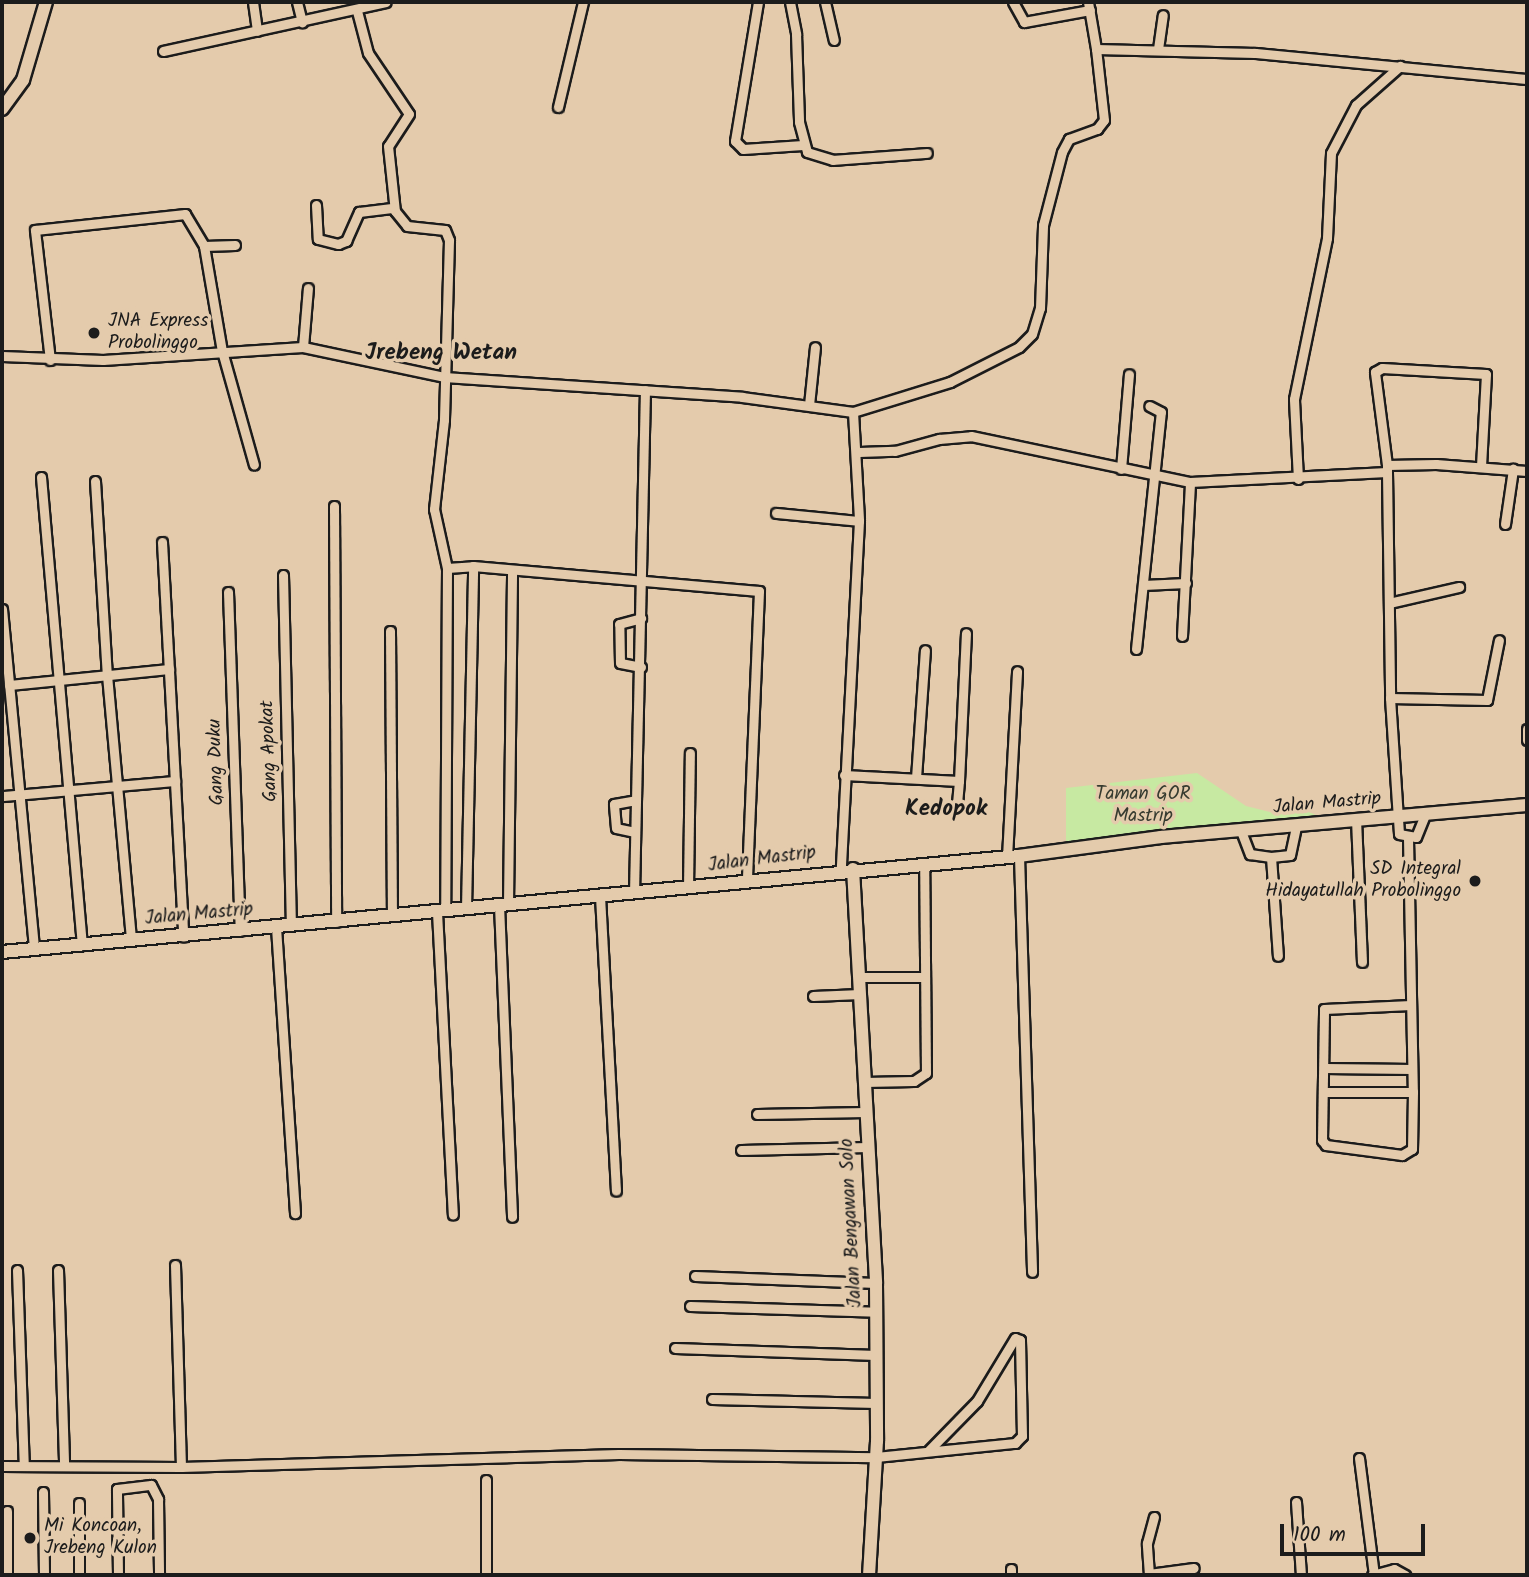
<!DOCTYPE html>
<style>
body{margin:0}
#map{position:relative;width:1529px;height:1577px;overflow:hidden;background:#e4cbac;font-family:Kalam,sans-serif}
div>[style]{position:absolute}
.green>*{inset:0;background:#c7e9a2}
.roads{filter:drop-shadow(2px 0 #1c1c1c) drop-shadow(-2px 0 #1c1c1c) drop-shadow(0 2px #1c1c1c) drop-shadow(0 -2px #1c1c1c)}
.minor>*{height:9px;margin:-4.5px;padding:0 4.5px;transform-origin:4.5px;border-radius:4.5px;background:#e4cbac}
.secondary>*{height:12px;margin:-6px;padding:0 6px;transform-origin:6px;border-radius:6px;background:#e4cbac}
.dots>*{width:19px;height:19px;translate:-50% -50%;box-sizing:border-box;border:4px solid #e4cbac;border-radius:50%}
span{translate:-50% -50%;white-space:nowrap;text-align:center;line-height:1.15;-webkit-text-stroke:7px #e4cbac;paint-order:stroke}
.poi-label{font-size:19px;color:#1c1c1c}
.left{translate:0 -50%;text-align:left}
.right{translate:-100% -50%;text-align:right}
.street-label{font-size:19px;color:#1c1c1c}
.park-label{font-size:19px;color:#363b30}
.quarter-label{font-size:23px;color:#1c1c1c;font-weight:700}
.frame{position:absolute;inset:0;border:4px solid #1c1c1c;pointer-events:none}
.scale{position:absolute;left:1280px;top:1524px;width:145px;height:32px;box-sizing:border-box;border:4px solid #1c1c1c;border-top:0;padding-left:9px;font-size:21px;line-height:24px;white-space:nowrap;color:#1c1c1c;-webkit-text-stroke:5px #e4cbac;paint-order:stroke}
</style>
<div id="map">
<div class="green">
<div style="clip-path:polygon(1197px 773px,1246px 806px,1278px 814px,1303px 809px,1322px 818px,1066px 844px,1066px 788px)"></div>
</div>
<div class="roads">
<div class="minor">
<div style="left:253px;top:2px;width:29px;rotate:82deg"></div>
<div style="left:297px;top:2px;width:21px;rotate:76deg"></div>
<div style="left:758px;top:2px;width:141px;rotate:99.4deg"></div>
<div style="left:735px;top:141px;width:11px;rotate:45deg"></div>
<div style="left:743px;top:149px;width:60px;rotate:-3.8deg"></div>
<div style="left:790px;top:2px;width:33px;rotate:79deg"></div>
<div style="left:796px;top:34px;width:88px;rotate:88deg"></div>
<div style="left:799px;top:122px;width:31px;rotate:75deg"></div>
<div style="left:807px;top:152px;width:27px;rotate:17deg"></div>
<div style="left:833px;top:160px;width:94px;rotate:-4.3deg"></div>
<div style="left:825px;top:2px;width:39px;rotate:77deg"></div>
<div style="left:1013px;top:2px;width:23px;rotate:61deg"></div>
<div style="left:1024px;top:22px;width:67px;rotate:-10.3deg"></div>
<div style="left:1088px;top:2px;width:48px;rotate:80.3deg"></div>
<div style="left:1096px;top:49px;width:159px;rotate:1.4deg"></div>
<div style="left:1255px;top:53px;width:273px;rotate:5.5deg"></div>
<div style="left:357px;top:11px;width:43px;rotate:75.3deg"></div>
<div style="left:368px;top:53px;width:73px;rotate:56.1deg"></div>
<div style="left:409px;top:114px;width:38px;rotate:123deg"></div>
<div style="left:388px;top:146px;width:65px;rotate:83.9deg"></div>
<div style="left:395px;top:211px;width:19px;rotate:51deg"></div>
<div style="left:407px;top:226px;width:38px;rotate:6deg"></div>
<div style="left:445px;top:230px;width:11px;rotate:68deg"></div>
<div style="left:449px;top:240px;width:180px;rotate:91.6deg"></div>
<div style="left:444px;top:420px;width:90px;rotate:96.4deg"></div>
<div style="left:434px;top:509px;width:60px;rotate:77.6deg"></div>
<div style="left:447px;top:568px;width:343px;rotate:90.3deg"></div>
<div style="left:1158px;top:49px;width:34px;rotate:-82deg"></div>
<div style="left:163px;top:51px;width:228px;rotate:-12.4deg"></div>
<div style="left:558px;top:107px;width:108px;rotate:-76.6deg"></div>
<div style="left:316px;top:205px;width:34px;rotate:87deg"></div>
<div style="left:318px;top:239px;width:21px;rotate:14deg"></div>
<div style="left:338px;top:244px;width:9px;rotate:-21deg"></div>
<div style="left:346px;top:241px;width:32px;rotate:-66deg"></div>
<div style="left:359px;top:212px;width:35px;rotate:-7deg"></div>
<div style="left:204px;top:246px;width:31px;rotate:-2deg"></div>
<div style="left:303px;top:347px;width:59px;rotate:-85.2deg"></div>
<div style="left:2px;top:356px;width:101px;rotate:2.3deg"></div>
<div style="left:103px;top:360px;width:200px;rotate:-3.7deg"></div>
<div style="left:303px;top:347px;width:144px;rotate:12deg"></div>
<div style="left:444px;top:377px;width:299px;rotate:3.8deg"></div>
<div style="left:742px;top:397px;width:112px;rotate:7.7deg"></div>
<div style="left:853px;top:412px;width:109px;rotate:86.8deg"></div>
<div style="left:859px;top:521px;width:349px;rotate:93deg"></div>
<div style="left:50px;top:360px;width:131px;rotate:-96.6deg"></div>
<div style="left:35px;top:230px;width:151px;rotate:-6.1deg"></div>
<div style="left:185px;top:214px;width:37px;rotate:59deg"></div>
<div style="left:204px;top:246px;width:107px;rotate:80.3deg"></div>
<div style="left:222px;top:351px;width:118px;rotate:74.3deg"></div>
<div style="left:809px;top:405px;width:58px;rotate:-84.1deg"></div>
<div style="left:853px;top:412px;width:102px;rotate:-17.2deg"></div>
<div style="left:950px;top:382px;width:77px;rotate:-26.9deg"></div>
<div style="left:1019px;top:347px;width:18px;rotate:-45deg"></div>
<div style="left:1032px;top:334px;width:27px;rotate:-73deg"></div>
<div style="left:1040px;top:308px;width:83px;rotate:-87.9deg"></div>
<div style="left:1043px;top:225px;width:75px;rotate:-75.4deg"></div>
<div style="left:1062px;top:152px;width:15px;rotate:-62deg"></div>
<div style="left:1069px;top:139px;width:30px;rotate:-20deg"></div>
<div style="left:1097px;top:129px;width:11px;rotate:-52deg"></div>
<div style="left:1104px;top:120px;width:71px;rotate:-96.4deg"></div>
<div style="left:859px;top:452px;width:36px;rotate:-2deg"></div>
<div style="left:895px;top:451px;width:46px;rotate:-15.3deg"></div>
<div style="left:939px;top:439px;width:32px;rotate:-5deg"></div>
<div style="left:971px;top:436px;width:224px;rotate:11.9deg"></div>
<div style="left:1190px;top:482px;width:197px;rotate:-2.9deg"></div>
<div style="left:1387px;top:472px;width:226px;rotate:89.2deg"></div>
<div style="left:1390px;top:698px;width:136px;rotate:86.2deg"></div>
<div style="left:1399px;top:834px;width:17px;rotate:10deg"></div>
<div style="left:1416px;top:837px;width:24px;rotate:-68deg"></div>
<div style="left:1387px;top:465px;width:94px;rotate:-97.4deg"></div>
<div style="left:1375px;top:372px;width:8px;rotate:-30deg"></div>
<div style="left:1382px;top:368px;width:104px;rotate:3.3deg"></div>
<div style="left:1486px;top:374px;width:92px;rotate:93.1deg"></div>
<div style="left:1121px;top:469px;width:95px;rotate:-85.2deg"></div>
<div style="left:1387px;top:470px;width:5px;rotate:-90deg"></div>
<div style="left:1387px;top:465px;width:49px;rotate:-1.2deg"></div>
<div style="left:1436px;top:464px;width:91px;rotate:4.4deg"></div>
<div style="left:41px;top:477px;width:470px;rotate:85deg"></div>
<div style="left:1298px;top:479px;width:80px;rotate:-92.9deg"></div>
<div style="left:1294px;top:399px;width:164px;rotate:-78.4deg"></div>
<div style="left:1327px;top:238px;width:85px;rotate:-87.3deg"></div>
<div style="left:1331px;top:153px;width:54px;rotate:-62.5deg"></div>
<div style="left:1356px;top:105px;width:59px;rotate:-41.6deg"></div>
<div style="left:95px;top:481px;width:194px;rotate:86.5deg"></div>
<div style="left:107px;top:675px;width:266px;rotate:84.8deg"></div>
<div style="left:334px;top:506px;width:416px;rotate:89.7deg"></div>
<div style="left:776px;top:513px;width:83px;rotate:5.5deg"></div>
<div style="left:1505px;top:524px;width:56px;rotate:-81.7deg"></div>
<div style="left:162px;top:542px;width:395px;rotate:86.9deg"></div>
<div style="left:447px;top:568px;width:26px;rotate:-4deg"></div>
<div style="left:473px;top:566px;width:287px;rotate:5deg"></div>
<div style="left:759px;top:591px;width:290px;rotate:92.4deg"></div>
<div style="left:283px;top:575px;width:351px;rotate:88.7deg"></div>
<div style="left:1143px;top:585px;width:43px;rotate:-2.7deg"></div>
<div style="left:228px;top:592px;width:339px;rotate:88deg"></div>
<div style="left:1389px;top:603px;width:72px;rotate:-12.9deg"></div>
<div style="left:2px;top:609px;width:342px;rotate:84.6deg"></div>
<div style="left:390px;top:631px;width:285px;rotate:89.6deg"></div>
<div style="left:1182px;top:636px;width:154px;rotate:-87deg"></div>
<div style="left:1136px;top:649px;width:238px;rotate:-84deg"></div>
<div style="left:1161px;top:412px;width:13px;rotate:-153deg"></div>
<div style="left:641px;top:667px;width:21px;rotate:-169deg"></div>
<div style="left:620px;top:663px;width:39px;rotate:-91deg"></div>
<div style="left:619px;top:624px;width:23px;rotate:-15deg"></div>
<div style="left:9px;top:685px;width:161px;rotate:-5.7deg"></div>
<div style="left:1390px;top:698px;width:97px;rotate:1.2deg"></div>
<div style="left:1487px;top:700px;width:61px;rotate:-78.7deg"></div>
<div style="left:1527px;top:729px;width:11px;rotate:90deg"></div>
<div style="left:844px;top:775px;width:115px;rotate:3deg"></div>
<div style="left:959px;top:781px;width:23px;rotate:95deg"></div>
<div style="left:916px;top:778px;width:128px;rotate:-86deg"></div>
<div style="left:959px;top:781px;width:148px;rotate:-87.3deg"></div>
<div style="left:2px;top:796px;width:174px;rotate:-5deg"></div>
<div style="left:1356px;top:819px;width:143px;rotate:87.6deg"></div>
<div style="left:1241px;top:831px;width:25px;rotate:69deg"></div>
<div style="left:1250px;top:854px;width:21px;rotate:8deg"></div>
<div style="left:1271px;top:857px;width:19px;rotate:-6deg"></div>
<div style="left:1290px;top:855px;width:29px;rotate:-78deg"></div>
<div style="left:635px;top:832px;width:19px;rotate:-168deg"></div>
<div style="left:616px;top:828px;width:24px;rotate:-95deg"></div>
<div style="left:614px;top:804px;width:22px;rotate:-10deg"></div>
<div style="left:1408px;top:838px;width:254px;rotate:88.9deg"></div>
<div style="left:1413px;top:1092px;width:57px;rotate:91deg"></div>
<div style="left:1412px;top:1149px;width:12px;rotate:149deg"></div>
<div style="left:1402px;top:1155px;width:77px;rotate:-172.5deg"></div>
<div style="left:1326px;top:1145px;width:6px;rotate:-129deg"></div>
<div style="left:1322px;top:1140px;width:131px;rotate:-89.1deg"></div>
<div style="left:1324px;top:1009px;width:87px;rotate:-2.6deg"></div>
<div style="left:1019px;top:856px;width:416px;rotate:88.2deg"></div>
<div style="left:1007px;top:857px;width:186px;rotate:-86.9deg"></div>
<div style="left:1271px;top:857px;width:99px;rotate:86deg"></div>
<div style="left:688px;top:888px;width:135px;rotate:-89.2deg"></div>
<div style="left:634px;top:893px;width:503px;rotate:-88.75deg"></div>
<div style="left:600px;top:896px;width:295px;rotate:86.9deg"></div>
<div style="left:508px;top:904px;width:333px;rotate:-89.3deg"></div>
<div style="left:499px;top:905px;width:312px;rotate:87.6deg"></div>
<div style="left:466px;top:909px;width:343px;rotate:-88.8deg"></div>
<div style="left:437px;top:912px;width:303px;rotate:87deg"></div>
<div style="left:276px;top:927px;width:287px;rotate:86.2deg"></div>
<div style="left:859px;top:977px;width:63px"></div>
<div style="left:813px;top:996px;width:47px;rotate:-2.4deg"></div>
<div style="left:1325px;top:1068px;width:87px;rotate:0.7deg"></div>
<div style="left:864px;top:1082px;width:50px;rotate:-1.1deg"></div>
<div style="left:914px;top:1081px;width:14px;rotate:-34deg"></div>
<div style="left:926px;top:1073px;width:210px;rotate:-90.5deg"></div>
<div style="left:1324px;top:1092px;width:89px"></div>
<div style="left:757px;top:1114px;width:109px;rotate:-1.1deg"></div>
<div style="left:741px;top:1150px;width:127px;rotate:-1.4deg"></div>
<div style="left:175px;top:1265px;width:202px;rotate:88.3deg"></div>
<div style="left:17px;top:1270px;width:196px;rotate:88deg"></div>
<div style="left:58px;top:1270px;width:196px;rotate:88.2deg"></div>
<div style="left:695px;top:1276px;width:181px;rotate:2.2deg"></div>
<div style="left:690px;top:1306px;width:186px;rotate:1.8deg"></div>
<div style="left:675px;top:1348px;width:201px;rotate:2deg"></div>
<div style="left:712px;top:1399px;width:164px;rotate:1.4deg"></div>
<div style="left:1359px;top:1458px;width:118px;rotate:82.7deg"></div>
<div style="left:2px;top:1466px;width:179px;rotate:0.3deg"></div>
<div style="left:181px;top:1467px;width:438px;rotate:-1.7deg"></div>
<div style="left:619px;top:1454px;width:257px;rotate:0.7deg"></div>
<div style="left:876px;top:1457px;width:140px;rotate:-5.8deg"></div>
<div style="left:1015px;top:1443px;width:10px;rotate:-45deg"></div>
<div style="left:1022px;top:1436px;width:96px;rotate:-91.2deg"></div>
<div style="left:1020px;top:1340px;width:5px;rotate:-158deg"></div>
<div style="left:1015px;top:1338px;width:74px;rotate:121.1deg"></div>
<div style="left:977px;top:1401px;width:69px;rotate:134.4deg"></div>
<div style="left:43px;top:1492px;width:83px;rotate:89.3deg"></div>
<div style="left:1296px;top:1502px;width:73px;rotate:86.1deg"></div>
<div style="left:79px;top:1503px;width:72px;rotate:90deg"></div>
<div style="left:7px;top:1511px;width:64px;rotate:90deg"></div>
<div style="left:1149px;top:1574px;width:45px;rotate:-7.6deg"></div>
<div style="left:118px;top:1575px;width:86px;rotate:-90.7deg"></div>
<div style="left:117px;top:1489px;width:34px;rotate:-7deg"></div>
<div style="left:151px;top:1485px;width:16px;rotate:63deg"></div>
<div style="left:158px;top:1499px;width:76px;rotate:89.2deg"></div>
<div style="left:486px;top:1575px;width:95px;rotate:-90deg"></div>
<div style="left:1011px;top:1575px;width:6px;rotate:-90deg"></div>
<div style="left:1149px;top:1575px;width:32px;rotate:-94deg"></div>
<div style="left:1147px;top:1543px;width:27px;rotate:-75deg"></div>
<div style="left:1372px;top:1575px;width:23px;rotate:-15deg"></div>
<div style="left:1394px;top:1569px;width:13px;rotate:29deg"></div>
</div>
<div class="secondary">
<div style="left:2px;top:109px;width:36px;rotate:-54deg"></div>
<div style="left:23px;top:80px;width:81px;rotate:-73.6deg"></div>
<div style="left:853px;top:869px;width:415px;rotate:86.8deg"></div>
<div style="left:876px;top:1283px;width:158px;rotate:89.6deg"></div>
<div style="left:877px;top:1441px;width:134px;rotate:93.4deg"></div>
<div style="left:2px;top:952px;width:1022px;rotate:-5.39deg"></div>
<div style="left:1019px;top:856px;width:143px;rotate:-7.6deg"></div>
<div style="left:1161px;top:837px;width:367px;rotate:-5deg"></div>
</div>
</div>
<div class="dots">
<div style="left:94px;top:333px;background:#1c1c1c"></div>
<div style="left:1475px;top:881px;background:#1c1c1c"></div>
<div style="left:30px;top:1538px;background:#1c1c1c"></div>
</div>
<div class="poi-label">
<span class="left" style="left:108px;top:333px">JNA Express<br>Probolinggo</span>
<span class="right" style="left:1461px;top:881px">SD Integral<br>Hidayatullah Probolinggo</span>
<span class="left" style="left:44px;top:1538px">Mi Koncoan,<br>Jrebeng Kulon</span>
</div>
<div class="street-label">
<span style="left:270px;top:751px;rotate:-92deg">Gang Apokat</span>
<span style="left:217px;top:762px;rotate:-92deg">Gang Duku</span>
<span style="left:1327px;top:804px;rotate:-5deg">Jalan Mastrip</span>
<span style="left:762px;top:860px;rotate:-7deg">Jalan Mastrip</span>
<span style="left:199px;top:915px;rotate:-5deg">Jalan Mastrip</span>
<span style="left:852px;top:1223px;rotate:-93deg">Jalan Bengawan Solo</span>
</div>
<div class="park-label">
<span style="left:1143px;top:806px">Taman GOR<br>Mastrip</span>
</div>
<div class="quarter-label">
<span style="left:441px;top:353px">Jrebeng Wetan</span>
<span style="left:946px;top:809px">Kedopok</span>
</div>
<div class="frame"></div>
<div class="scale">100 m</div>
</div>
